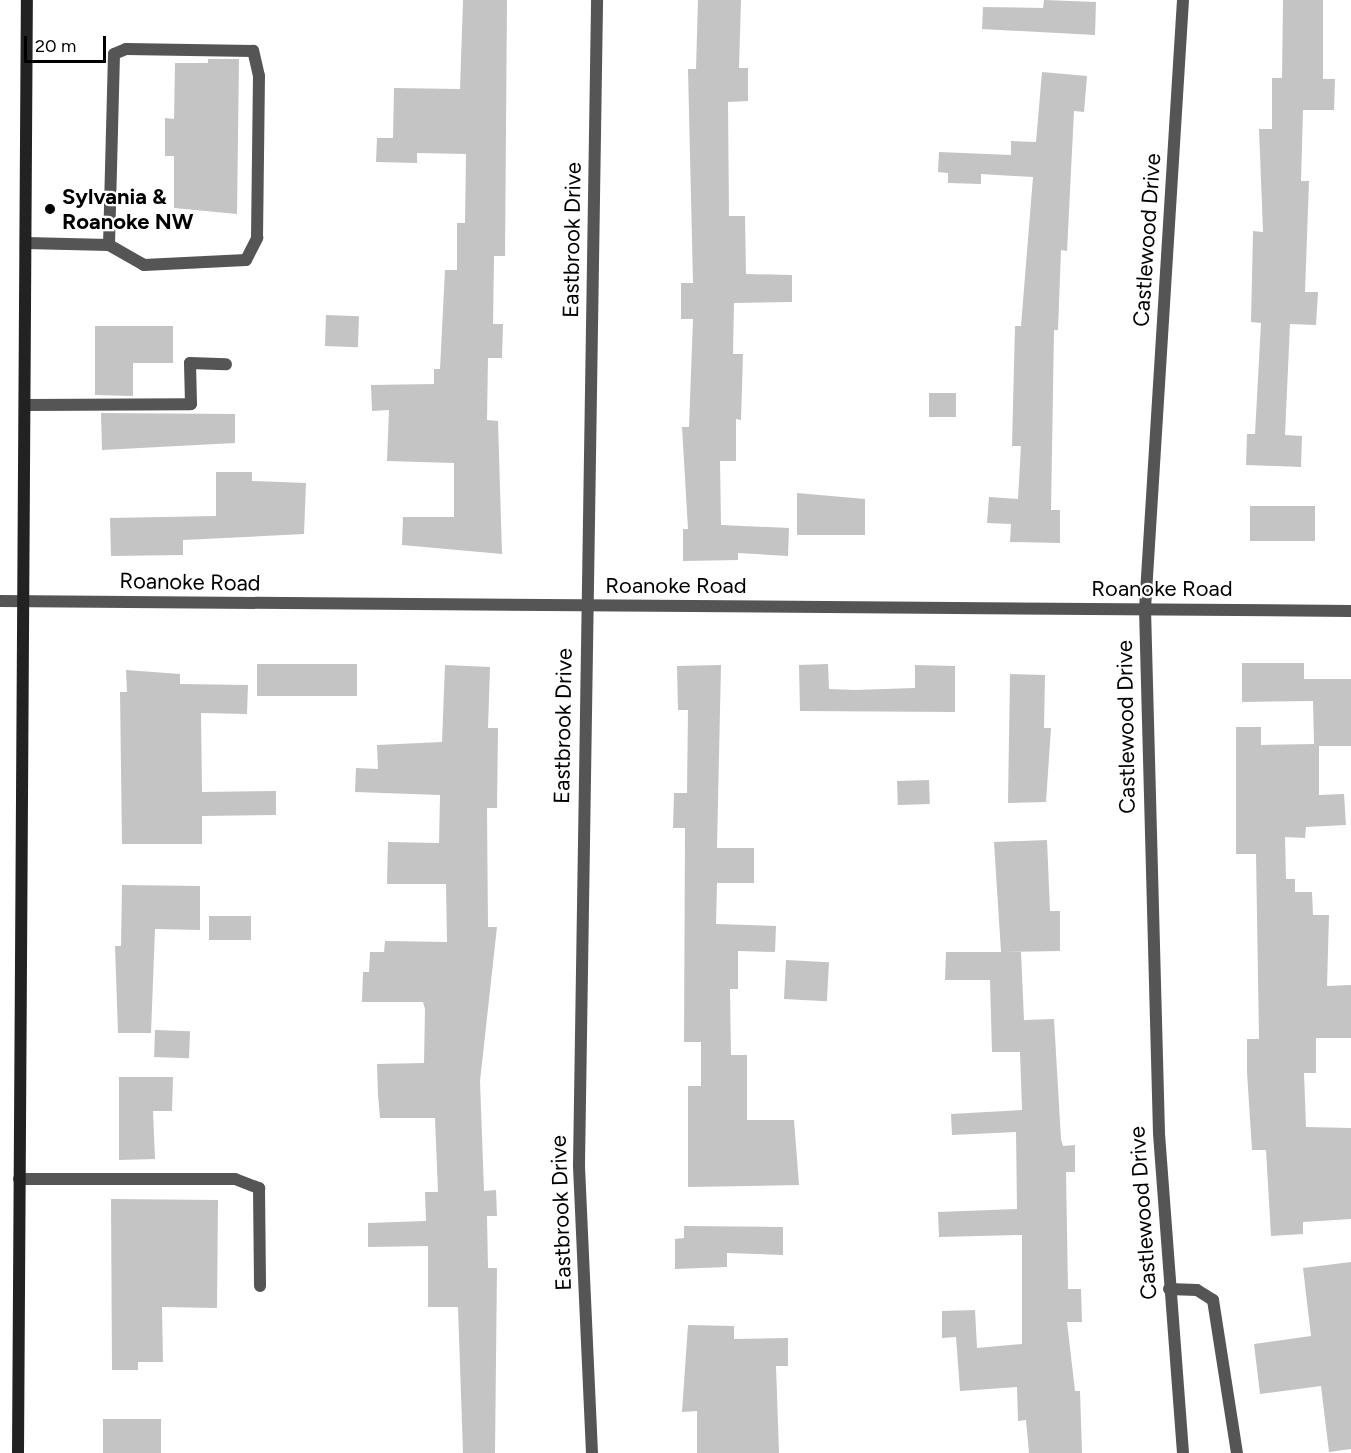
<!DOCTYPE html>
<style>
body{margin:0}
#map{position:relative;width:1351px;height:1453px;overflow:hidden;background:#fff;font-family:Figtree,sans-serif}
div>[style]{position:absolute}
.building>*{inset:0;background:#c4c4c4;transform-origin:0 0}
.lane>*{height:12px;margin:-6px;padding:0 6px;transform-origin:6px;border-radius:6px;background:#555}
.street>*{height:12px;margin:-6px;padding:0 6px;transform-origin:6px;border-radius:6px;background:#555}
.secondary>*{height:12px;margin:-6px;padding:0 6px;transform-origin:6px;border-radius:6px;background:#222}
.dots>*{width:16px;height:16px;translate:-50% -50%;box-sizing:border-box;border:3px solid #fff;border-radius:50%}
span{translate:-50% -50%;white-space:nowrap;text-align:center;line-height:1.15;-webkit-text-stroke:4.5px #fff;paint-order:stroke}
.poi-label{font-size:22px;color:#000;font-weight:700}
.left{translate:0 -50%;text-align:left}
.street-label{font-size:22px;color:#000}
.scale{position:absolute;left:24px;top:36px;width:82px;height:27px;box-sizing:border-box;border:3px solid #000;border-top:0;padding-left:8px;font-size:18px;line-height:21px;white-space:nowrap;color:#000;-webkit-text-stroke:4px #fff;paint-order:stroke}
</style>
<div id="map">
<div class="building">
<div style="clip-path:polygon(463px 0,507px 0,505px 256px,494px 256px,493px 324px,503px 324px,502px 358px,488px 358px,487px 420px,498px 421px,502px 554px,402px 545px,403px 517px,454px 517px,454px 463px,387px 461px,389px 410px,372px 411px,371px 385px,434px 384px,434px 369px,440px 369px,445px 270px,457px 270px,457px 223px,465px 223px,466px 154px,417px 153px,417px 163px,376px 162px,377px 138px,393px 138px,394px 88px,460px 89px)"></div>
<div style="clip-path:polygon(698px 0,741px 0,739px 68px,748px 68px,748px 101px,728px 102px,729px 216px,745px 216px,746px 274px,792px 275px,792px 302px,734px 303px,733px 354px,743px 354px,741px 420px,736px 419px,736px 461px,720px 461px,721px 525px,789px 528px,788px 556px,738px 553px,738px 560px,683px 561px,683px 529px,688px 529px,682px 427px,689px 427px,693px 319px,681px 319px,681px 283px,693px 283px,688px 69px,696px 69px)"></div>
<div style="clip-path:polygon(1044px 0,1096px 2px,1095px 35px,982px 29px,983px 7px,1043px 8px)"></div>
<div style="clip-path:polygon(1283px 0,1323px 0,1323px 79px,1335px 79px,1334px 110px,1303px 110px,1301px 181px,1309px 181px,1305px 292px,1318px 292px,1316px 325px,1290px 324px,1285px 435px,1302px 436px,1301px 467px,1246px 465px,1247px 434px,1255px 434px,1261px 323px,1251px 322px,1253px 231px,1263px 232px,1259px 129px,1272px 129px,1272px 78px,1282px 78px)"></div>
<div style="clip-path:polygon(208px 59px,239px 59px,237px 214px,174px 208px,174px 156px,165px 156px,165px 118px,174px 119px,175px 63px,208px 63px)"></div>
<div style="clip-path:polygon(1042px 72px,1087px 76px,1084px 112px,1074px 111px,1067px 251px,1061px 250px,1058px 330px,1054px 330px,1051px 510px,1060px 510px,1060px 543px,1010px 542px,1011px 524px,987px 523px,989px 497px,1018px 499px,1021px 446px,1012px 446px,1015px 326px,1021px 326px,1033px 177px,981px 174px,981px 184px,948px 183px,948px 173px,938px 172px,939px 152px,1011px 155px,1011px 141px,1036px 142px)"></div>
<div style="left:326px;top:315px;width:33px;height:31px;rotate:2deg"></div>
<div style="clip-path:polygon(95px 326px,173px 326px,173px 363px,133px 363px,133px 396px,95px 395px)"></div>
<div style="left:929px;top:393px;width:27px;height:24px"></div>
<div style="clip-path:polygon(101px 413px,235px 414px,235px 443px,102px 450px)"></div>
<div style="clip-path:polygon(216px 472px,252px 472px,252px 481px,306px 483px,304px 534px,183px 540px,183px 555px,111px 556px,110px 518px,216px 516px)"></div>
<div style="clip-path:polygon(797px 493px,865px 499px,865px 535px,797px 535px)"></div>
<div style="left:1315px;top:506px;width:35px;height:65px;rotate:90deg"></div>
<div style="clip-path:polygon(1242px 663px,1304px 663px,1304px 679px,1351px 679px,1351px 746px,1319px 746px,1319px 795px,1344px 794px,1346px 825px,1306px 827px,1305px 838px,1285px 837px,1286px 879px,1295px 879px,1295px 892px,1312px 892px,1313px 915px,1329px 915px,1327px 986px,1351px 985px,1351px 1038px,1316px 1038px,1316px 1073px,1304px 1073px,1306px 1127px,1351px 1128px,1351px 1219px,1303px 1222px,1303px 1234px,1271px 1236px,1266px 1150px,1252px 1150px,1247px 1072px,1247px 1039px,1259px 1039px,1256px 854px,1236px 854px,1236px 727px,1261px 727px,1261px 745px,1314px 744px,1313px 701px,1242px 702px)"></div>
<div style="left:257px;top:664px;width:100px;height:32px"></div>
<div style="clip-path:polygon(828px 664px,829px 689px,855px 690px,915px 688px,915px 665px,955px 666px,955px 712px,800px 711px,799px 665px)"></div>
<div style="clip-path:polygon(445px 665px,490px 667px,488px 728px,498px 728px,497px 808px,487px 808px,488px 927px,497px 927px,480px 1081px,484px 1191px,496px 1190px,497px 1216px,487px 1216px,488px 1268px,497px 1268px,495px 1453px,463px 1453px,458px 1307px,428px 1307px,428px 1246px,368px 1247px,368px 1223px,426px 1221px,425px 1192px,438px 1192px,435px 1118px,380px 1118px,378px 1095px,377px 1064px,424px 1063px,425px 1009px,423px 1002px,362px 1002px,363px 972px,369px 972px,370px 952px,384px 952px,385px 941px,447px 942px,446px 884px,387px 884px,388px 842px,439px 843px,440px 795px,355px 792px,356px 768px,378px 769px,377px 745px,442px 742px)"></div>
<div style="clip-path:polygon(721px 665px,717px 848px,754px 848px,754px 883px,717px 883px,716px 924px,776px 926px,775px 952px,738px 951px,738px 989px,730px 989px,731px 1055px,747px 1055px,747px 1120px,794px 1120px,799px 1185px,688px 1187px,688px 1086px,701px 1086px,701px 1042px,684px 1042px,685px 828px,673px 828px,674px 793px,687px 793px,688px 710px,678px 710px,677px 666px)"></div>
<div style="clip-path:polygon(126px 670px,180px 674px,180px 684px,248px 685px,247px 714px,201px 713px,202px 792px,276px 791px,276px 815px,202px 816px,202px 844px,122px 844px,120px 692px,127px 692px)"></div>
<div style="clip-path:polygon(1010px 674px,1045px 675px,1044px 728px,1051px 728px,1046px 802px,1008px 803px)"></div>
<div style="left:929px;top:780px;width:24px;height:32px;rotate:88deg"></div>
<div style="clip-path:polygon(1047px 840px,1050px 911px,1060px 911px,1060px 951px,1002px 952px,1021px 952px,1024px 1020px,1054px 1019px,1061px 1139px,1063px 1146px,1075px 1145px,1075px 1172px,1066px 1172px,1068px 1289px,1081px 1289px,1082px 1322px,1067px 1322px,1075px 1391px,1080px 1391px,1082px 1453px,1029px 1453px,1026px 1420px,1018px 1421px,1017px 1387px,960px 1391px,956px 1337px,942px 1338px,942px 1311px,975px 1310px,977px 1348px,1022px 1344px,1022px 1235px,939px 1237px,938px 1212px,1017px 1209px,1016px 1132px,952px 1135px,951px 1114px,1022px 1110px,1020px 1052px,992px 1052px,990px 980px,945px 980px,946px 952px,1001px 952px,994px 842px)"></div>
<div style="clip-path:polygon(122px 885px,200px 886px,200px 930px,155px 929px,151px 1033px,118px 1033px,115px 946px,121px 946px)"></div>
<div style="left:209px;top:916px;width:42px;height:24px"></div>
<div style="left:786px;top:960px;width:43px;height:39px;rotate:3deg"></div>
<div style="left:155px;top:1030px;width:35px;height:27px;rotate:2deg"></div>
<div style="clip-path:polygon(119px 1077px,173px 1077px,172px 1111px,153px 1111px,155px 1159px,119px 1160px)"></div>
<div style="clip-path:polygon(111px 1199px,218px 1200px,217px 1308px,162px 1307px,163px 1362px,138px 1362px,138px 1370px,112px 1370px)"></div>
<div style="clip-path:polygon(684px 1226px,783px 1227px,783px 1255px,727px 1253px,727px 1267px,675px 1269px,675px 1239px,684px 1238px)"></div>
<div style="clip-path:polygon(1351px 1262px,1351px 1449px,1329px 1452px,1321px 1386px,1260px 1394px,1254px 1344px,1311px 1336px,1303px 1268px)"></div>
<div style="clip-path:polygon(688px 1325px,734px 1326px,734px 1339px,788px 1338px,788px 1366px,776px 1366px,779px 1453px,697px 1453px,697px 1411px,682px 1412px)"></div>
<div style="left:103px;top:1419px;width:58px;height:34px"></div>
</div>
<div class="lane">
<div style="left:26px;top:243px;width:83px;rotate:1.4deg"></div>
<div style="left:109px;top:245px;width:40px;rotate:29.7deg"></div>
<div style="left:144px;top:265px;width:102px;rotate:-2.8deg"></div>
<div style="left:246px;top:260px;width:25px;rotate:-63deg"></div>
<div style="left:257px;top:238px;width:162px;rotate:-89.3deg"></div>
<div style="left:259px;top:76px;width:26px;rotate:-103deg"></div>
<div style="left:253px;top:51px;width:127px;rotate:-179.1deg"></div>
<div style="left:126px;top:49px;width:13px;rotate:157deg"></div>
<div style="left:114px;top:54px;width:191px;rotate:91.5deg"></div>
<div style="left:25px;top:405px;width:166px;rotate:-0.3deg"></div>
<div style="left:191px;top:404px;width:41px;rotate:-91.4deg"></div>
<div style="left:190px;top:363px;width:36px;rotate:2deg"></div>
<div style="left:19px;top:1179px;width:216px"></div>
<div style="left:235px;top:1179px;width:26px;rotate:21deg"></div>
<div style="left:259px;top:1188px;width:98px;rotate:89.4deg"></div>
<div style="left:1169px;top:1289px;width:28px;rotate:2deg"></div>
<div style="left:1197px;top:1290px;width:19px;rotate:32deg"></div>
<div style="left:1213px;top:1300px;width:155px;rotate:81.1deg"></div>
</div>
<div class="street">
<div style="left:0;top:601px;width:1351px;rotate:0.42deg"></div>
<div style="left:592px;top:1453px;width:289px;rotate:-92.6deg"></div>
<div style="left:579px;top:1164px;width:1164px;rotate:-89.11deg"></div>
<div style="left:1183px;top:1453px;width:321px;rotate:-94.3deg"></div>
<div style="left:1159px;top:1133px;width:524px;rotate:-91.53deg"></div>
<div style="left:1145px;top:609px;width:610px;rotate:-86.43deg"></div>
</div>
<div class="secondary">
<div style="left:18px;top:1453px;width:1453px;rotate:-89.65deg"></div>
</div>
<div class="dots">
<div style="left:50px;top:209px;background:#000"></div>
</div>
<div class="poi-label">
<span class="left" style="left:62px;top:209px">Sylvania &amp;<br>Roanoke NW</span>
</div>
<div class="street-label">
<span style="left:572px;top:240px;rotate:-89deg">Eastbrook Drive</span>
<span style="left:1147px;top:240px;rotate:-86deg">Castlewood Drive</span>
<span style="left:190px;top:582px;rotate:1deg">Roanoke Road</span>
<span style="left:676px;top:586px">Roanoke Road</span>
<span style="left:1162px;top:589px">Roanoke Road</span>
<span style="left:563px;top:726px;rotate:-89deg">Eastbrook Drive</span>
<span style="left:1126px;top:727px;rotate:-91deg">Castlewood Drive</span>
<span style="left:561px;top:1213px;rotate:-92deg">Eastbrook Drive</span>
<span style="left:1143px;top:1213px;rotate:-94deg">Castlewood Drive</span>
</div>
<div class="scale">20 m</div>
</div>
